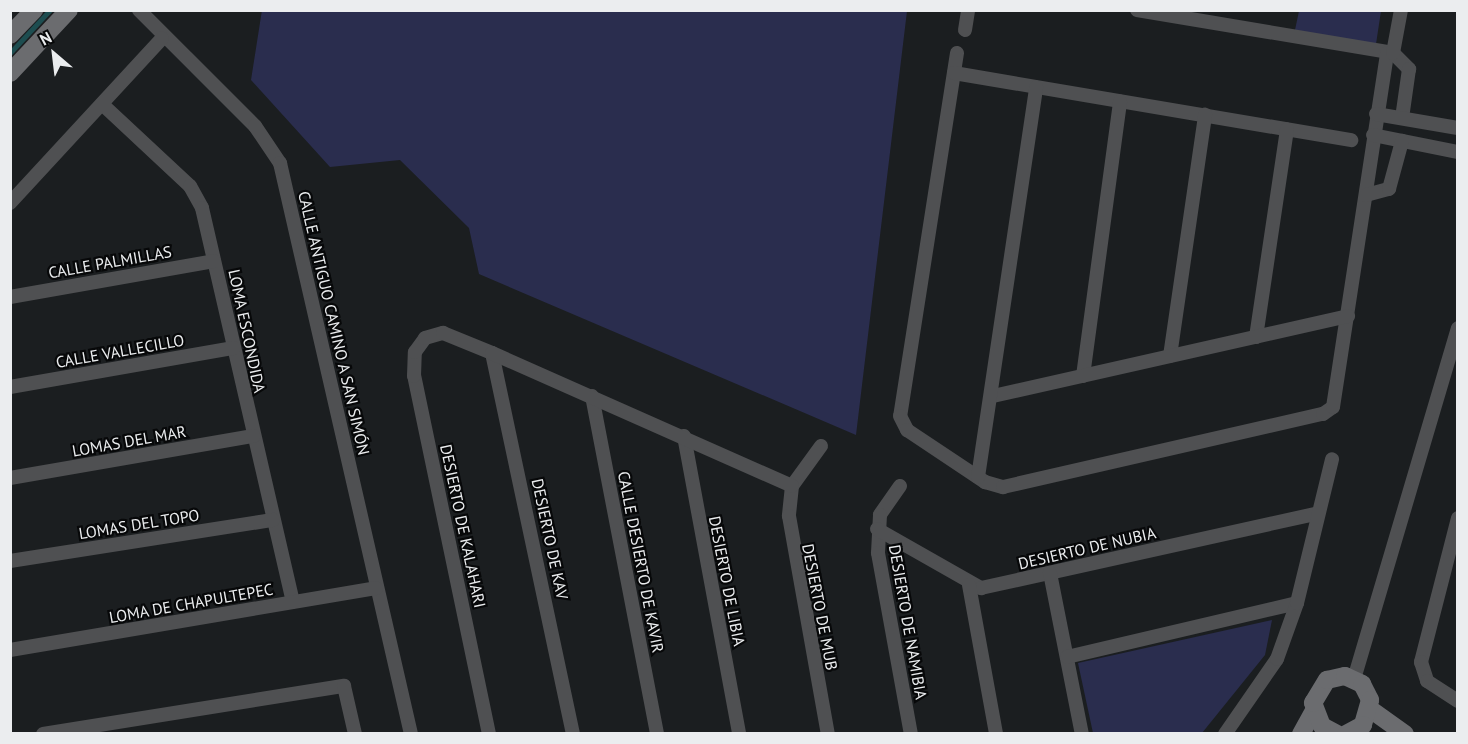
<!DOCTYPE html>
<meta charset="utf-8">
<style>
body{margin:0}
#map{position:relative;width:1468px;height:744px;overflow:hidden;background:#1b1e20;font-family:"PT Sans",sans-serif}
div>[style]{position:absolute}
.green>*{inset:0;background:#2a2d4e}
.stream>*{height:4.5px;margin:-2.25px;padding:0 2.25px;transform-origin:2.25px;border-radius:2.25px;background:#1d4d50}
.street>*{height:14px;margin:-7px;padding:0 7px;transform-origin:7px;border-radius:7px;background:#4f5052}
.secondary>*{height:18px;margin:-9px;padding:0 9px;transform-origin:9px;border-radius:9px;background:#6b6c6f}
span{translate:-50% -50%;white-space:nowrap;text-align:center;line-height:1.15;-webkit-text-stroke:4.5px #070809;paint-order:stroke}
.street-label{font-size:16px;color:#ebedef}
.frame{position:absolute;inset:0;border:12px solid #ebedef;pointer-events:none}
.north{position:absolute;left:24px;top:24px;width:60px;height:60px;-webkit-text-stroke:4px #070809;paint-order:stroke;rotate:332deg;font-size:16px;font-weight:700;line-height:24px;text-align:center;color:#ebedef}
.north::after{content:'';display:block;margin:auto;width:21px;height:27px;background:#ebedef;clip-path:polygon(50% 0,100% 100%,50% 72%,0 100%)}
</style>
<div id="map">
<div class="green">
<div style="clip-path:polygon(262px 10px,907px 11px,856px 435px,479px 274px,469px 228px,400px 160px,330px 167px,251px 80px)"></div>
<div style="clip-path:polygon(1299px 11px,1381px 11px,1376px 44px,1295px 30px)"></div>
<div style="clip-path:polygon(1272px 620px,1265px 655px,1202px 733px,1093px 733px,1078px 663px)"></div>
</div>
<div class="stream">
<div style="left:10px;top:53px;width:59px;rotate:-47.1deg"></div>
</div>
<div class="street">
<div style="left:139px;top:10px;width:164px;rotate:45deg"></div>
<div style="left:255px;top:126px;width:45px;rotate:56deg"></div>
<div style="left:280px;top:163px;width:586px;rotate:77.08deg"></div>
<div style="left:1137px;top:10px;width:260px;rotate:9.5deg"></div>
<div style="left:1393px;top:53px;width:23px;rotate:45deg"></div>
<div style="left:1409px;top:69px;width:49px;rotate:98.1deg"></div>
<div style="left:965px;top:30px;width:20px;rotate:-81deg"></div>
<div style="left:957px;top:53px;width:367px;rotate:98.9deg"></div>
<div style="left:900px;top:416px;width:16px;rotate:63deg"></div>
<div style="left:907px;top:430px;width:94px;rotate:33.7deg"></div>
<div style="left:985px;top:482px;width:19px;rotate:16deg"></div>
<div style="left:1003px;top:487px;width:328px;rotate:-12.9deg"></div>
<div style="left:1323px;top:414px;width:12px;rotate:-35deg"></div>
<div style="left:1333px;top:407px;width:358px;rotate:-81.3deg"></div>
<div style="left:1393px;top:53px;width:44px;rotate:-79.5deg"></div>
<div style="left:954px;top:73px;width:403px;rotate:9.6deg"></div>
<div style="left:102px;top:104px;width:120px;rotate:43deg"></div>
<div style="left:190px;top:186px;width:25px;rotate:61deg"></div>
<div style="left:202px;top:208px;width:404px;rotate:77deg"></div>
<div style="left:1376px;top:114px;width:83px;rotate:9.7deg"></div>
<div style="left:1373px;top:135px;width:87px;rotate:11.3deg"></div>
<div style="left:1366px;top:195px;width:24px;rotate:-15deg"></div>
<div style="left:1389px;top:189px;width:50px;rotate:-74.8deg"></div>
<div style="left:10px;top:203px;width:224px;rotate:-47.3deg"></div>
<div style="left:10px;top:297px;width:207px;rotate:-10deg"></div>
<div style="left:1256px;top:337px;width:210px;rotate:-81.5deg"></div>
<div style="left:492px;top:353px;width:390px;rotate:78deg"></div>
<div style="left:1170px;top:356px;width:244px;rotate:-81.7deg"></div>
<div style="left:1083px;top:376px;width:277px;rotate:-82.3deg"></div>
<div style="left:10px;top:387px;width:227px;rotate:-9.9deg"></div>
<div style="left:592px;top:396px;width:344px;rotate:79.1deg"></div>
<div style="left:993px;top:396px;width:364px;rotate:-12.7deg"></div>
<div style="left:684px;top:436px;width:303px;rotate:79.5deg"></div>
<div style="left:821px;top:446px;width:49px;rotate:125.9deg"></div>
<div style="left:792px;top:486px;width:30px;rotate:96deg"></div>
<div style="left:789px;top:516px;width:221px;rotate:79.9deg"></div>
<div style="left:978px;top:477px;width:394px;rotate:-81.5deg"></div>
<div style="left:10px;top:478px;width:247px;rotate:-9.8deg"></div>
<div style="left:900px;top:486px;width:35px;rotate:125deg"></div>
<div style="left:880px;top:515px;width:38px;rotate:93deg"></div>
<div style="left:878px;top:553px;width:184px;rotate:79.7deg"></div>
<div style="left:1458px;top:518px;width:149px;rotate:104.4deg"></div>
<div style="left:1421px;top:662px;width:20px;rotate:72deg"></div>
<div style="left:1427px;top:681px;width:37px;rotate:33deg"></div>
<div style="left:877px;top:529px;width:120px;rotate:29.6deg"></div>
<div style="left:981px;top:588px;width:345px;rotate:-12.5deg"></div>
<div style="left:10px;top:561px;width:266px;rotate:-8.9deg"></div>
<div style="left:1050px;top:573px;width:164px;rotate:78.8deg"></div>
<div style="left:969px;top:585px;width:151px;rotate:79.7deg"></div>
<div style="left:10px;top:650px;width:371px;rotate:-9.6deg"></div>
<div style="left:1067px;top:657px;width:236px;rotate:-13.2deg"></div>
<div style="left:1354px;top:679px;width:366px;rotate:-73.5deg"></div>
<div style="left:43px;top:734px;width:305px;rotate:-9.1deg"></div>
<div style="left:344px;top:686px;width:49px;rotate:77.1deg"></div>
<div style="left:489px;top:734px;width:366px;rotate:-101.8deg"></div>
<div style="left:414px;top:376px;width:24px;rotate:-88deg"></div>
<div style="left:415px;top:352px;width:17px;rotate:-54deg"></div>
<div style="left:425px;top:338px;width:19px;rotate:-16deg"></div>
<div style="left:443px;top:333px;width:53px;rotate:22.2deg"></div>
<div style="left:492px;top:353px;width:328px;rotate:23.9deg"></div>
<div style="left:1225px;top:734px;width:91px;rotate:-55.3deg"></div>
<div style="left:1277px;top:659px;width:59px;rotate:-70.3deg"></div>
<div style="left:1297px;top:603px;width:148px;rotate:-76.3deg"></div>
</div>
<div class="secondary">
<div style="left:10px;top:35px;width:35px;rotate:-46deg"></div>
<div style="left:10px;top:73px;width:86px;rotate:-46.9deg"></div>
<div style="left:1370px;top:709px;width:43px;rotate:35.5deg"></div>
<div style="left:1301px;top:734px;width:25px;rotate:-61deg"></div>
<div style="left:1337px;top:734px;width:17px;rotate:-152deg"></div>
<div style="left:1322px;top:726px;width:25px;rotate:-111deg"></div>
<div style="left:1313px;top:703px;width:27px;rotate:-59deg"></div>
<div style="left:1327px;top:680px;width:18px;rotate:-13deg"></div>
<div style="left:1345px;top:676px;width:19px;rotate:25deg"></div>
<div style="left:1362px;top:684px;width:18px;rotate:63deg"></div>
<div style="left:1370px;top:700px;width:26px;rotate:106deg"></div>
<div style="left:1363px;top:725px;width:19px;rotate:152deg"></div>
</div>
<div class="street-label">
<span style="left:110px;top:262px;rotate:-10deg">CALLE PALMILLAS</span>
<span style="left:334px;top:323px;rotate:77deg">CALLE ANTIGUO CAMINO A SAN SIMÓN</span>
<span style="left:247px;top:331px;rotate:78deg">LOMA ESCONDIDA</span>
<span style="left:120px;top:351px;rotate:-10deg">CALLE VALLECILLO</span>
<span style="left:129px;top:441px;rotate:-10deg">LOMAS DEL MAR</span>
<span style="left:139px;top:524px;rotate:-9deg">LOMAS DEL TOPO</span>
<span style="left:463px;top:526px;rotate:78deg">DESIERTO DE KALAHARI</span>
<span style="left:550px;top:539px;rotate:78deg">DESIERTO DE KAV</span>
<span style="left:1087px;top:548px;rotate:-13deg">DESIERTO DE NUBIA</span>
<span style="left:641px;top:562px;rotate:79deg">CALLE DESIERTO DE KAVIR</span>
<span style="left:727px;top:581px;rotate:79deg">DESIERTO DE LIBIA</span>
<span style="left:191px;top:603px;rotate:-10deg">LOMA DE CHAPULTEPEC</span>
<span style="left:820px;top:607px;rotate:79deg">DESIERTO DE MUB</span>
<span style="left:908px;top:622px;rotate:80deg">DESIERTO DE NAMIBIA</span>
</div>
<div class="frame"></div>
<div class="north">N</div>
</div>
